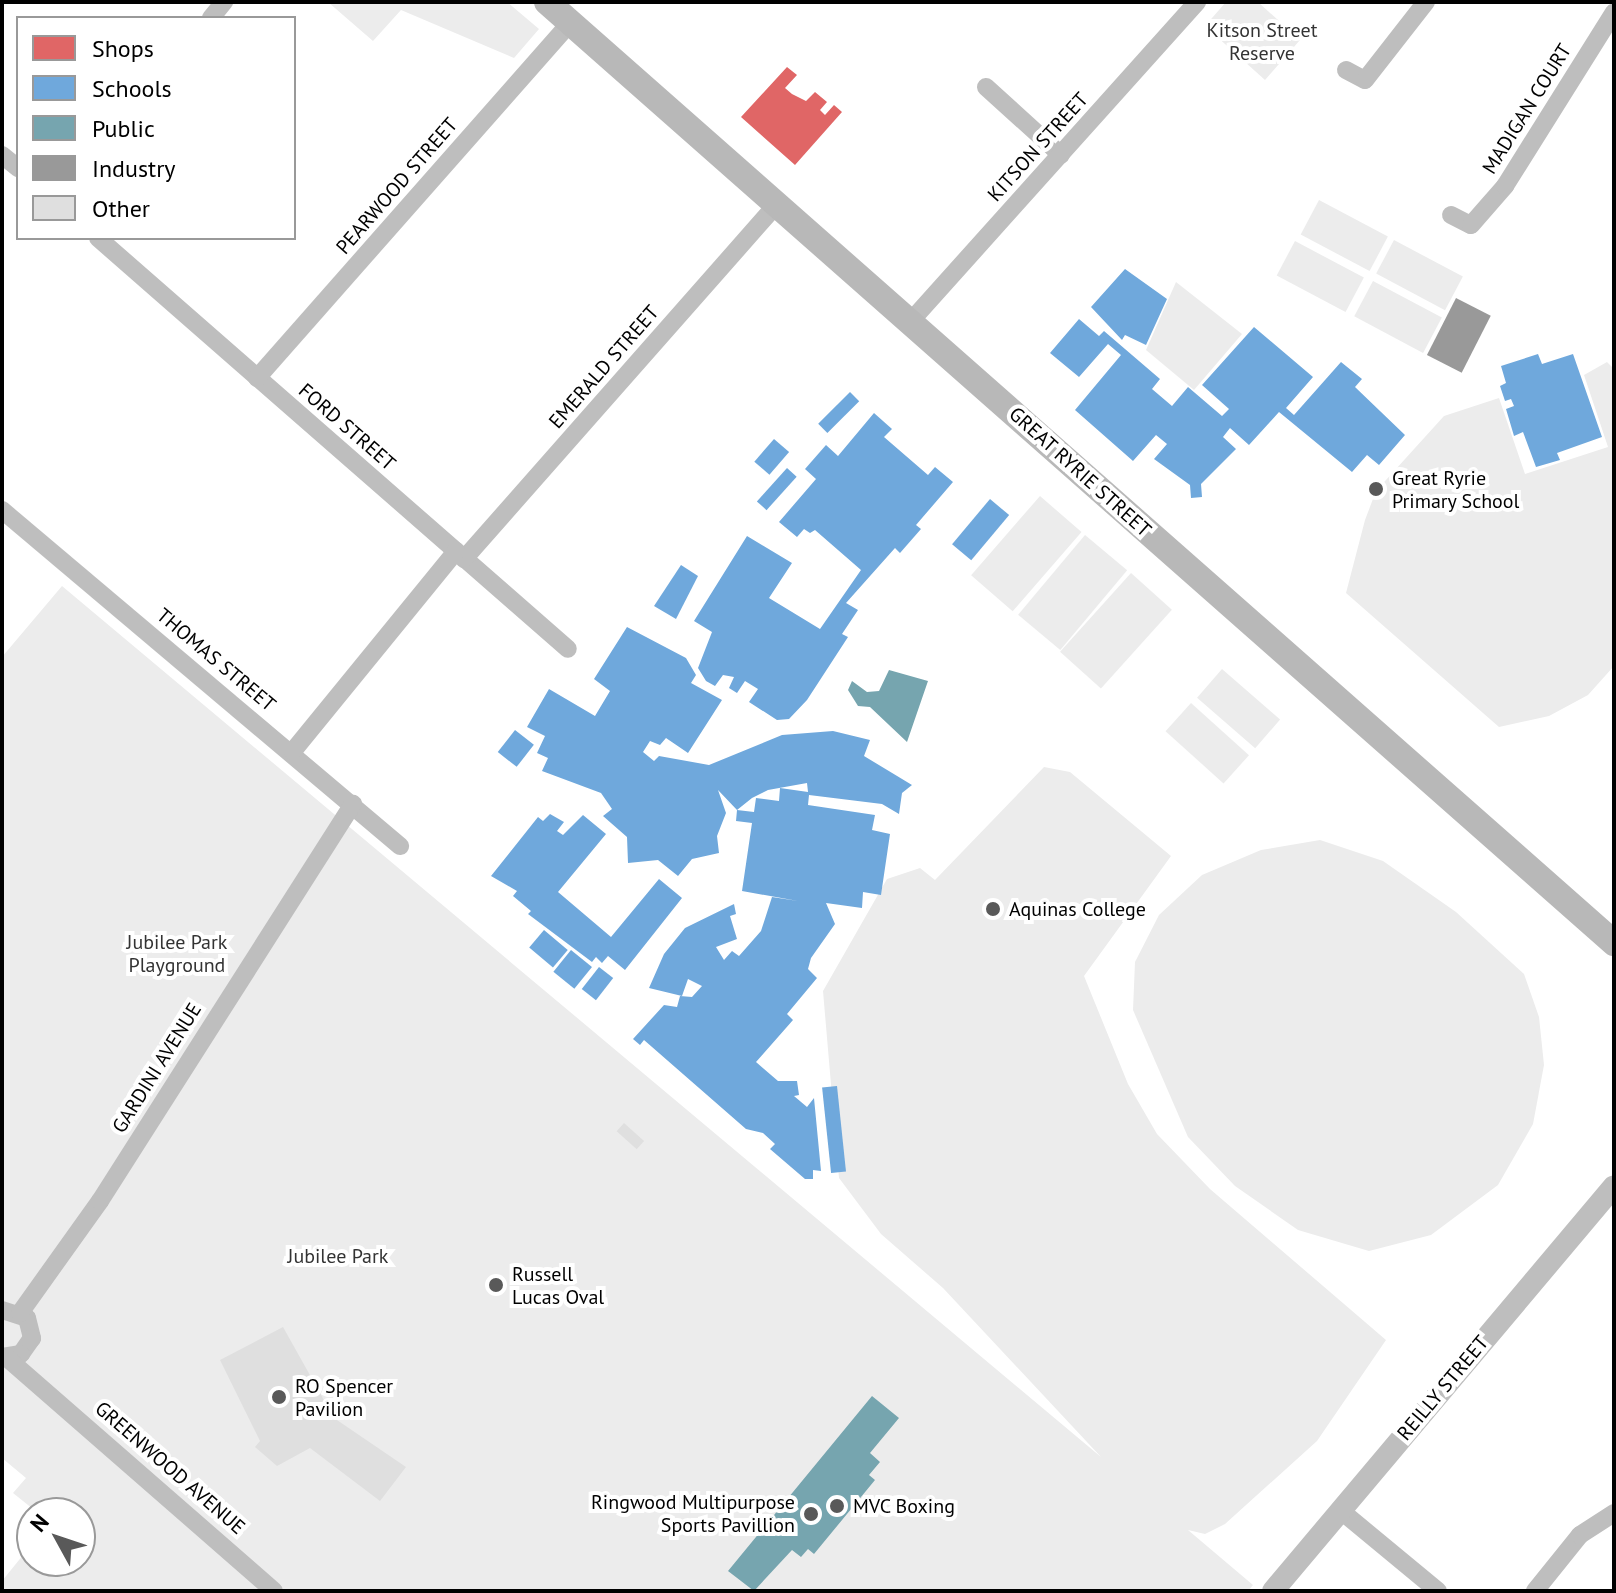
<!DOCTYPE html>
<style>
body{margin:0}
#map{position:relative;width:1616px;height:1593px;overflow:hidden;background:#fff;font-family:"PT Sans",sans-serif}
div>[style]{position:absolute}
.green>*{inset:0;background:#ececec;transform-origin:0 0}
.shops>*{inset:0;background:#e06666}
.schools>*{inset:0;background:#6fa8dc;transform-origin:0 0}
.public>*{inset:0;background:#76a5af}
.industry>*{inset:0;background:#999;transform-origin:0 0}
.building>*{inset:0;background:#dfdfdf;transform-origin:0 0}
.minor>*{height:18px;margin:-9px;padding:0 9px;transform-origin:9px;border-radius:9px;background:#bebebe}
.tertiary>*{height:22px;margin:-11px;padding:0 11px;transform-origin:11px;border-radius:11px;background:#bebebe}
.secondary>*{height:26px;margin:-13px;padding:0 13px;transform-origin:13px;border-radius:13px;background:#b8b8b8}
.dots>*{width:22px;height:22px;translate:-50% -50%;box-sizing:border-box;border:4px solid #fff;border-radius:50%}
span{translate:-50% -50%;white-space:nowrap;text-align:center;line-height:1.15;-webkit-text-stroke:8px #fff;paint-order:stroke}
.park-label{font-size:20px;color:#333}
.street-label{font-size:20px;color:#000}
.poi-label{font-size:20px;color:#000}
.left{translate:0 -50%;text-align:left}
.right{translate:-100% -50%;text-align:right}
.frame{position:absolute;inset:0;border:4px solid #000;pointer-events:none}
.legend{position:absolute;left:16px;top:16px;width:280px;height:224px;box-sizing:border-box;background:#fff;border:2px solid #999;margin:0;padding:10px 14px;list-style:none;font-size:24px;color:#000}
.legend li{display:flex;align-items:center;gap:16px;height:40px}
.legend b{width:40px;border:2px solid #999}
.north{position:absolute;left:16px;top:1497px;width:80px;height:80px;box-sizing:border-box;background:#fff;border:2px solid #999;border-radius:50%;rotate:310deg;font-size:22px;font-weight:700;line-height:32px;text-align:center;color:#000}
.north::after{content:'';display:block;margin:auto;width:28px;height:36px;background:#595959;clip-path:polygon(50% 0,100% 100%,50% 72%,0 100%)}
</style>
<div id="map">
<div class="green">
<div style="clip-path:polygon(328px 2px,507px 2px,539px 29px,514px 58px,401px 10px,373px 41px)"></div>
<div style="clip-path:polygon(1226px 2px,1258px 2px,1300px 40px,1265px 80px,1205px 26px)"></div>
<div style="left:1319px;top:200px;width:78px;height:39px;rotate:28deg"></div>
<div style="left:1394px;top:240px;width:78px;height:38px;rotate:28deg"></div>
<div style="left:1295px;top:241px;width:78px;height:39px;rotate:28deg"></div>
<div style="left:1373px;top:281px;width:78px;height:40px;rotate:28deg"></div>
<div style="clip-path:polygon(1176px 282px,1242px 334px,1194px 390px,1146px 350px)"></div>
<div style="clip-path:polygon(1607px 362px,1614px 369px,1614px 666px,1588px 695px,1549px 716px,1499px 727px,1346px 593px,1365px 520px,1376px 491px,1444px 416px,1499px 398px,1525px 474px,1608px 447px,1584px 375px)"></div>
<div style="left:1040px;top:496px;width:55px;height:105px;rotate:41deg"></div>
<div style="left:1085px;top:535px;width:55px;height:104px;rotate:40deg"></div>
<div style="left:1131px;top:573px;width:55px;height:106px;rotate:42deg"></div>
<div style="clip-path:polygon(62px 586px,1101px 1457px,943px 1288px,881px 1234px,839px 1178px,823px 991px,887px 879px,920px 868px,935px 880px,1044px 767px,1070px 772px,1171px 856px,1084px 976px,1128px 1084px,1157px 1134px,1210px 1189px,1386px 1340px,1317px 1441px,1225px 1524px,1205px 1534px,1188px 1530px,1253px 1585px,1248px 1591px,2px 1591px,2px 1581px,32px 1544px,32px 1561px,80px 1561px,80px 1513px,38px 1513px,13px 1493px,26px 1478px,2px 1458px,2px 657px)"></div>
<div style="left:1222px;top:669px;width:77px;height:38px;rotate:41deg"></div>
<div style="left:1191px;top:703px;width:78px;height:38px;rotate:42deg"></div>
<div style="clip-path:polygon(1320px 840px,1383px 861px,1456px 912px,1524px 974px,1539px 1017px,1544px 1065px,1533px 1124px,1498px 1185px,1431px 1235px,1369px 1251px,1298px 1230px,1235px 1186px,1188px 1137px,1133px 1010px,1135px 962px,1159px 915px,1202px 875px,1261px 850px)"></div>
</div>
<div class="shops">
<div style="clip-path:polygon(787px 67px,797px 75px,785px 88px,792px 94px,806px 101px,815px 92px,827px 102px,820px 110px,825px 115px,834px 105px,842px 112px,795px 165px,741px 117px)"></div>
</div>
<div class="schools">
<div style="clip-path:polygon(1125px 269px,1167px 299px,1146px 345px,1125px 335px,1122px 340px,1091px 307px)"></div>
<div style="clip-path:polygon(1079px 319px,1099px 336px,1104px 331px,1160px 379px,1152px 389px,1172px 406px,1188px 387px,1222px 416px,1229px 409px,1202px 385px,1254px 327px,1313px 377px,1286px 408px,1294px 415px,1341px 362px,1362px 379px,1355px 387px,1405px 435px,1379px 465px,1367px 455px,1352px 472px,1279px 412px,1249px 445px,1230px 428px,1223px 437px,1236px 449px,1201px 484px,1202px 497px,1191px 498px,1190px 485px,1154px 459px,1167px 444px,1156px 435px,1133px 461px,1075px 410px,1121px 355px,1108px 344px,1079px 377px,1050px 353px)"></div>
<div style="clip-path:polygon(1538px 354px,1542px 364px,1573px 354px,1602px 437px,1557px 453px,1560px 460px,1536px 467px,1523px 432px,1514px 436px,1506px 409px,1514px 406px,1511px 399px,1505px 401px,1500px 386px,1506px 383px,1501px 366px)"></div>
<div style="left:850px;top:392px;width:13px;height:45px;rotate:45deg"></div>
<div style="clip-path:polygon(874px 413px,892px 429px,884px 437px,928px 475px,935px 467px,953px 482px,916px 525px,921px 529px,900px 553px,895px 548px,846px 603px,858px 610px,842px 634px,848px 637px,807px 700px,789px 719px,777px 720px,749px 702px,758px 689px,745px 681px,737px 693px,729px 688px,734px 677px,723px 675px,715px 686px,706px 681px,698px 668px,712px 632px,694px 621px,747px 536px,792px 563px,769px 598px,820px 629px,861px 570px,815px 530px,810px 533px,804px 529px,797px 537px,779px 522px,816px 479px,805px 469px,826px 445px,838px 456px)"></div>
<div style="left:774px;top:439px;width:20px;height:30px;rotate:41deg"></div>
<div style="left:787px;top:468px;width:13px;height:45px;rotate:42deg"></div>
<div style="left:990px;top:499px;width:25px;height:59px;rotate:40deg"></div>
<div style="clip-path:polygon(681px 565px,698px 576px,676px 619px,654px 606px)"></div>
<div style="clip-path:polygon(627px 627px,686px 658px,696px 675px,691px 683px,722px 700px,688px 753px,666px 738px,660px 745px,650px 741px,643px 752px,654px 761px,659px 756px,709px 765px,782px 735px,833px 731px,870px 740px,864px 756px,912px 785px,902px 793px,899px 814px,882px 804px,809px 795px,808px 805px,875px 815px,872px 830px,890px 834px,881px 895px,863px 892px,862px 908px,826px 903px,835px 924px,811px 958px,808px 969px,817px 978px,787px 1014px,793px 1020px,756px 1062px,778px 1081px,797px 1081px,799px 1095px,794px 1096px,807px 1107px,814px 1098px,821px 1171px,813px 1170px,813px 1179px,805px 1179px,770px 1149px,775px 1144px,763px 1133px,746px 1129px,644px 1040px,640px 1045px,633px 1039px,664px 1005px,677px 1007px,680px 996px,692px 997px,702px 986px,688px 979px,682px 996px,649px 988px,664px 954px,685px 928px,734px 904px,736px 914px,730px 916px,737px 939px,716px 947px,724px 960px,732px 951px,739px 956px,761px 931px,772px 897px,798px 901px,742px 891px,752px 823px,736px 821px,737px 810px,754px 812px,756px 798px,779px 801px,780px 788px,808px 792px,807px 783px,768px 790px,752px 798px,737px 810px,718px 790px,726px 813px,717px 836px,719px 853px,692px 859px,678px 876px,658px 860px,628px 863px,627px 837px,603px 816px,612px 809px,601px 793px,542px 771px,548px 758px,537px 753px,545px 736px,527px 727px,549px 689px,595px 716px,610px 691px,594px 679px)"></div>
<div style="left:515px;top:730px;width:24px;height:28px;rotate:38deg"></div>
<div style="clip-path:polygon(550px 814px,564px 822px,557px 831px,563px 835px,583px 815px,606px 834px,558px 892px,611px 937px,659px 879px,682px 898px,625px 970px,608px 956px,602px 963px,596px 957px,592px 962px,528px 914px,531px 911px,513px 896px,517px 891px,491px 876px,538px 817px,543px 821px)"></div>
<div style="left:544px;top:930px;width:31px;height:23px;rotate:40deg"></div>
<div style="left:571px;top:950px;width:27px;height:28px;rotate:39deg"></div>
<div style="left:599px;top:967px;width:18px;height:28px;rotate:38deg"></div>
<div style="left:837px;top:1086px;width:86px;height:15px;rotate:84deg"></div>
</div>
<div class="public">
<div style="clip-path:polygon(889px 670px,928px 681px,907px 742px,870px 707px,858px 706px,848px 690px,852px 681px,867px 692px,879px 691px)"></div>
<div style="clip-path:polygon(872px 1396px,899px 1418px,870px 1453px,880px 1462px,869px 1475px,875px 1480px,814px 1554px,808px 1549px,801px 1557px,792px 1550px,754px 1591px,728px 1571px)"></div>
</div>
<div class="industry">
<div style="left:1456px;top:298px;width:39px;height:64px;rotate:27deg"></div>
</div>
<div class="building">
<div style="left:624px;top:1123px;width:27px;height:11px;rotate:42deg"></div>
<div style="clip-path:polygon(283px 1327px,334px 1418px,406px 1467px,380px 1501px,310px 1448px,277px 1466px,255px 1447px,260px 1441px,220px 1360px)"></div>
</div>
<div class="minor">
<div style="left:211px;top:18px;width:21px;rotate:-51deg"></div>
<div style="left:1346px;top:70px;width:21px;rotate:28deg"></div>
<div style="left:1365px;top:80px;width:99px;rotate:-52deg"></div>
<div style="left:986px;top:87px;width:101px;rotate:42.2deg"></div>
<div style="left:2px;top:155px;width:21px;rotate:39deg"></div>
<div style="left:1451px;top:215px;width:22px;rotate:27deg"></div>
<div style="left:1471px;top:225px;width:52px;rotate:-48.9deg"></div>
<div style="left:1505px;top:186px;width:205px;rotate:-57.9deg"></div>
<div style="left:98px;top:238px;width:624px;rotate:41.17deg"></div>
<div style="left:910px;top:322px;width:430px;rotate:-48.1deg"></div>
<div style="left:257px;top:378px;width:473px;rotate:-48.6deg"></div>
<div style="left:2px;top:510px;width:521px;rotate:40.17deg"></div>
<div style="left:464px;top:559px;width:472px;rotate:-48.6deg"></div>
<div style="left:293px;top:751px;width:258px;rotate:-50.8deg"></div>
<div style="left:2px;top:1310px;width:26px;rotate:18deg"></div>
<div style="left:27px;top:1318px;width:21px;rotate:76deg"></div>
<div style="left:32px;top:1338px;width:19px;rotate:125deg"></div>
<div style="left:21px;top:1354px;width:19px;rotate:171deg"></div>
<div style="left:20px;top:1313px;width:138px;rotate:-54.5deg"></div>
<div style="left:100px;top:1201px;width:471px;rotate:-57.5deg"></div>
<div style="left:7px;top:1358px;width:354px;rotate:41.1deg"></div>
<div style="left:1340px;top:1510px;width:127px;rotate:39.6deg"></div>
<div style="left:1535px;top:1591px;width:72px;rotate:-51.2deg"></div>
<div style="left:1580px;top:1535px;width:40px;rotate:-32.9deg"></div>
</div>
<div class="tertiary">
<div style="left:1273px;top:1591px;width:529px;rotate:-49.9deg"></div>
</div>
<div class="secondary">
<div style="left:547px;top:2px;width:1423px;rotate:41.41deg"></div>
</div>
<div class="dots">
<div style="left:1376px;top:489px;background:#595959"></div>
<div style="left:993px;top:909px;background:#595959"></div>
<div style="left:496px;top:1285px;background:#595959"></div>
<div style="left:279px;top:1397px;background:#595959"></div>
<div style="left:837px;top:1506px;background:#595959"></div>
<div style="left:811px;top:1514px;background:#595959"></div>
</div>
<div class="park-label">
<span style="left:1262px;top:42px">Kitson Street<br>Reserve</span>
<span style="left:177px;top:954px">Jubilee Park<br>Playground</span>
<span style="left:338px;top:1256px">Jubilee Park</span>
</div>
<div class="street-label">
<span style="left:1527px;top:109px;rotate:-58deg">MADIGAN COURT</span>
<span style="left:1038px;top:147px;rotate:-48deg">KITSON STREET</span>
<span style="left:397px;top:186px;rotate:-49deg">PEARWOOD STREET</span>
<span style="left:604px;top:367px;rotate:-49deg">EMERALD STREET</span>
<span style="left:347px;top:427px;rotate:41deg">FORD STREET</span>
<span style="left:1080px;top:472px;rotate:42deg">GREAT RYRIE STREET</span>
<span style="left:216px;top:660px;rotate:40deg">THOMAS STREET</span>
<span style="left:157px;top:1068px;rotate:-58deg">GARDINI AVENUE</span>
<span style="left:1443px;top:1388px;rotate:-50deg">REILLY STREET</span>
<span style="left:170px;top:1468px;rotate:41deg">GREENWOOD AVENUE</span>
</div>
<div class="poi-label">
<span class="left" style="left:1392px;top:490px">Great Ryrie<br>Primary School</span>
<span class="left" style="left:1009px;top:909px">Aquinas College</span>
<span class="left" style="left:512px;top:1286px">Russell<br>Lucas Oval</span>
<span class="left" style="left:295px;top:1398px">RO Spencer<br>Pavilion</span>
<span class="right" style="left:795px;top:1514px">Ringwood Multipurpose<br>Sports Pavillion</span>
<span class="left" style="left:853px;top:1506px">MVC Boxing</span>
</div>
<div class="frame"></div>
<ul class="legend">
<li><b style="height:22px;background:#e06666"></b>Shops</li>
<li><b style="height:22px;background:#6fa8dc"></b>Schools</li>
<li><b style="height:22px;background:#76a5af"></b>Public</li>
<li><b style="height:22px;background:#999"></b>Industry</li>
<li><b style="height:22px;background:#dfdfdf"></b>Other</li>
</ul>
<div class="north">N</div>
</div>
